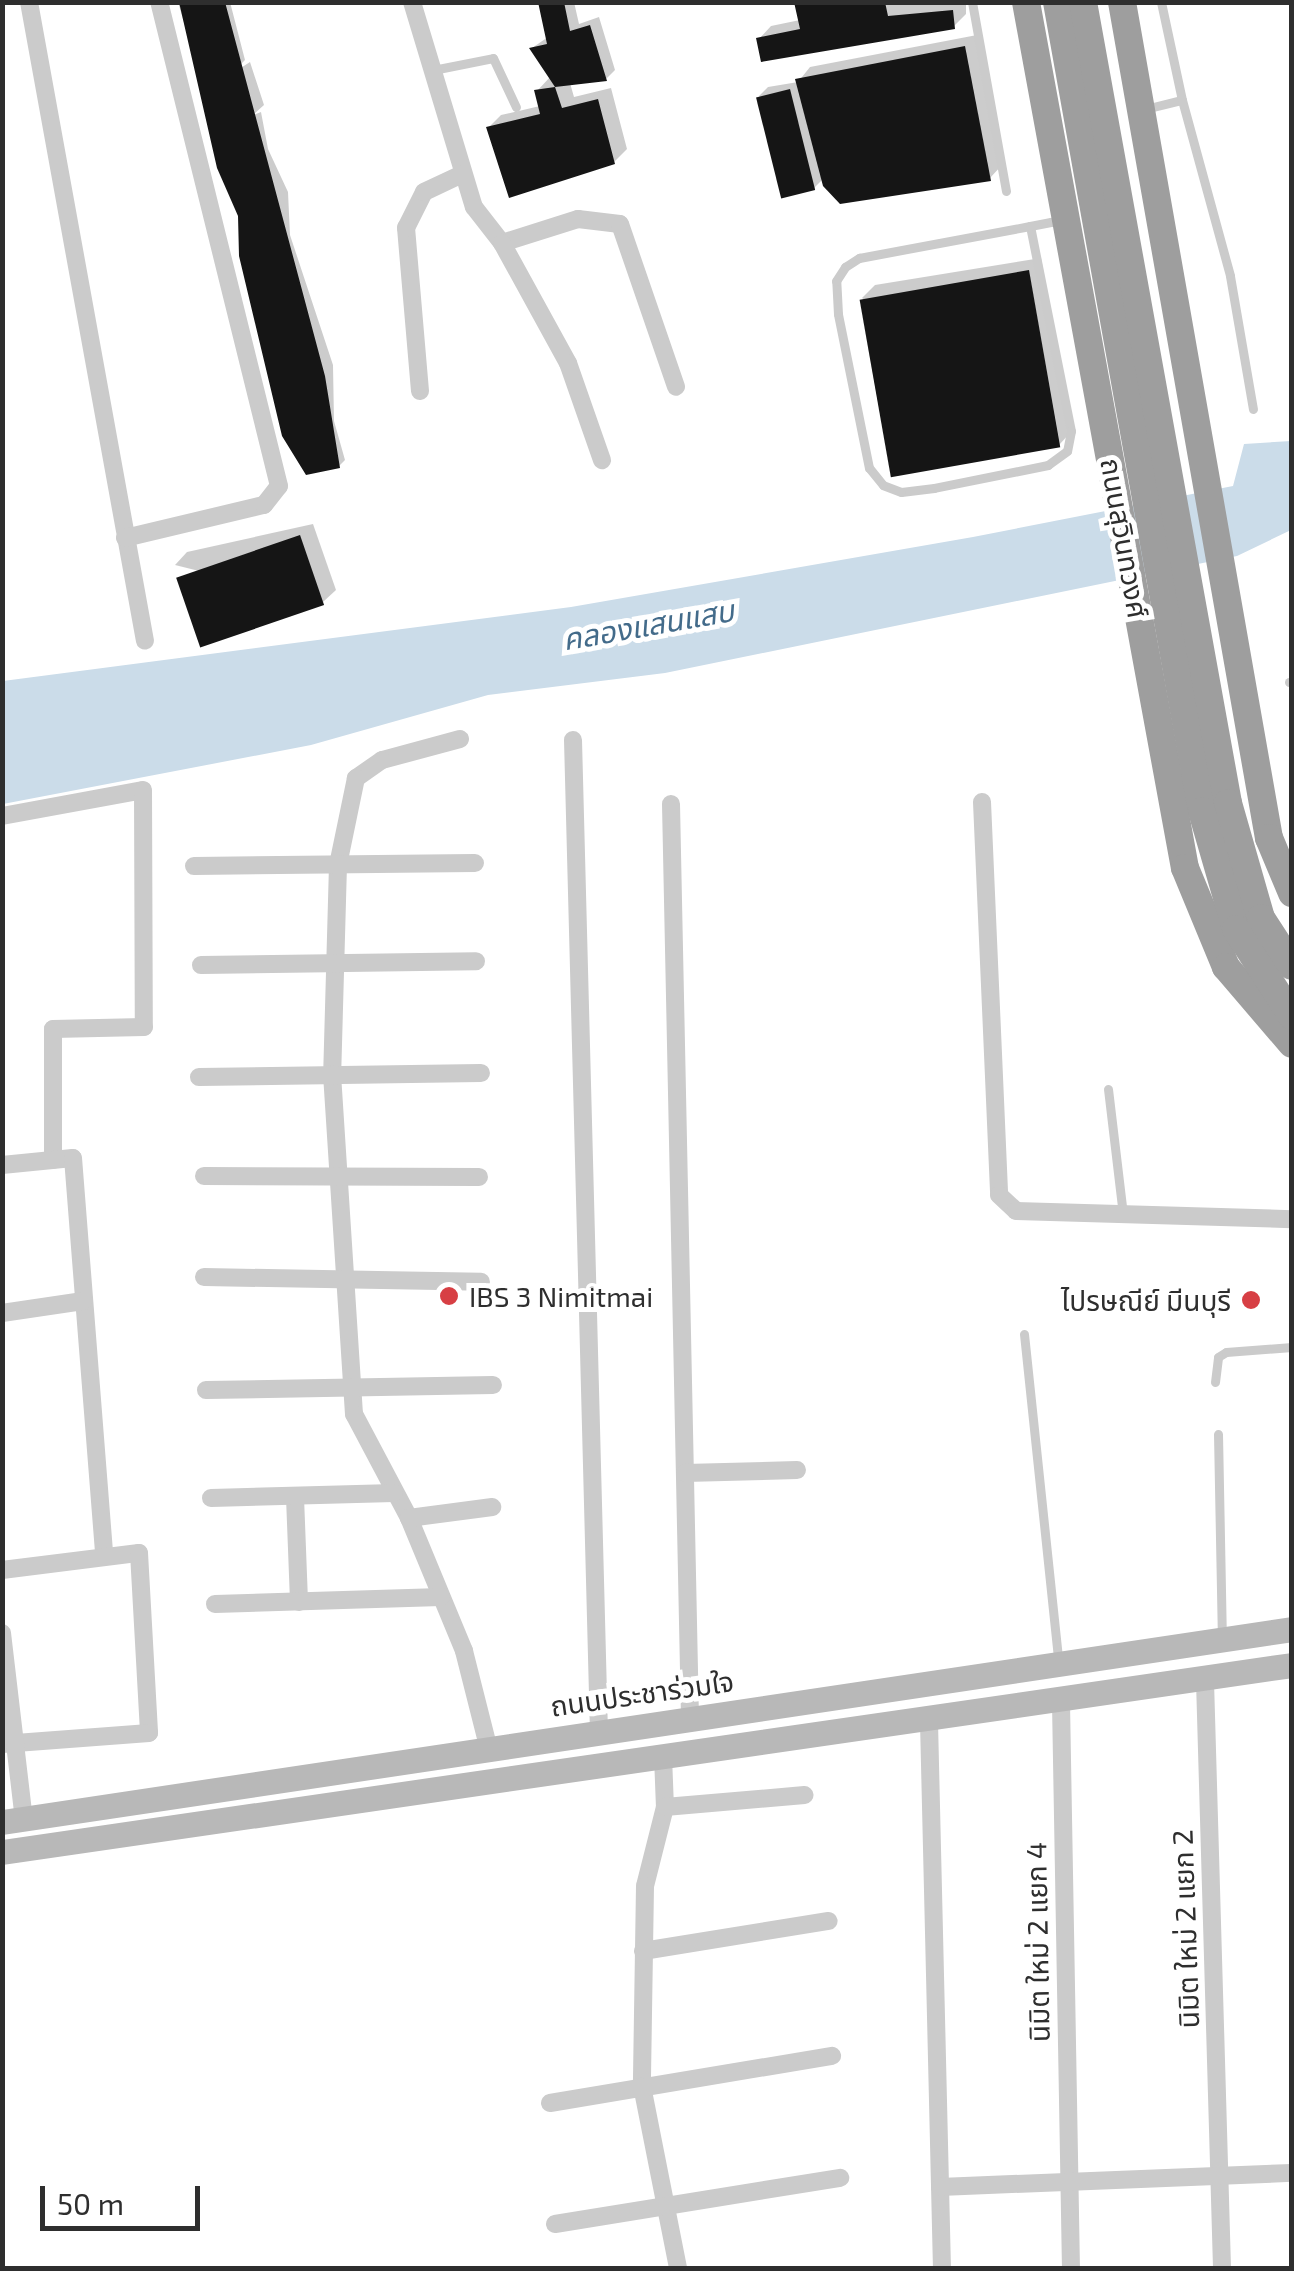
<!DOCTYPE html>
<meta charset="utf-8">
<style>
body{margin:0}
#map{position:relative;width:1294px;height:2271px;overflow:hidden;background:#fff;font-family:"Exo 2","Noto Sans Thai",sans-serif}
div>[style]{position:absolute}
.water>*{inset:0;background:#cbdce9}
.shadow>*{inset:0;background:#0003}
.building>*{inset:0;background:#151515;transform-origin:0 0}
.service>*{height:9px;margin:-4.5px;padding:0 4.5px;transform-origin:4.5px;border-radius:4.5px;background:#cbcbcb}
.minor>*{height:18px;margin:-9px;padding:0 9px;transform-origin:9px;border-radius:9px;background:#cbcbcb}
.secondary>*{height:25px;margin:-12.5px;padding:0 12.5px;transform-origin:12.5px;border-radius:12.5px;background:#b8b8b8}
.trunk>*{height:28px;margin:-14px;padding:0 14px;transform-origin:14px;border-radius:14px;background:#9e9e9e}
.dots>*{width:28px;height:28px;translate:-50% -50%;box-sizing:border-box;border:5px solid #fff;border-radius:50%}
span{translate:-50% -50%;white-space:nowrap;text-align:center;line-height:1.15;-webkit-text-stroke:10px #fff;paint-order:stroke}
.street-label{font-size:28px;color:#2e2e2e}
.poi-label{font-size:28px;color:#2e2e2e}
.left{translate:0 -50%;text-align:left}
.right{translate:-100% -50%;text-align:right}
.water-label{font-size:30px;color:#436b8a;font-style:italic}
.frame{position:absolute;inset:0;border:5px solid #2e2e2e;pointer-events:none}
.scale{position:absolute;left:40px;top:2186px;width:160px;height:45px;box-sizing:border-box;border:5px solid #2e2e2e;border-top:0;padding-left:12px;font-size:30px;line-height:35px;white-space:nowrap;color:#2e2e2e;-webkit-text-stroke:8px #fff;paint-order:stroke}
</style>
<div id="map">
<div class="water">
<div style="clip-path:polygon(1291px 441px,1291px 530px,1237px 556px,665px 673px,488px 695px,311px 745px,3px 804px,3px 681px,571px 607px,973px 537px,1233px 486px,1244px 444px)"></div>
</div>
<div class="shadow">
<div style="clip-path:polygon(178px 2px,230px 2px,245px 60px,230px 75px,250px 62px,264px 105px,253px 115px,261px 112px,268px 149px,288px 192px,290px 235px,333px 365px,334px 421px,345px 460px,339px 466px,241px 217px)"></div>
<div style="clip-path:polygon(541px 2px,574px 2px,579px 24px,599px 17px,615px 70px,606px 79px,570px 83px,574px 97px,611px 88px,627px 149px,614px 162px,488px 128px,501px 115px,540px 106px,537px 91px,551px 76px,532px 48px,548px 37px)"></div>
<div style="clip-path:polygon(797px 2px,966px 2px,966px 14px,953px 27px,759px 39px,771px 26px,800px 20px)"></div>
<div style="clip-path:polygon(977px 35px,1002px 165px,990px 178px,824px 178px,814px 188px,759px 96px,768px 87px,798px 82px,810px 67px)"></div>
<div style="clip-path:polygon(1041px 258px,1071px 432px,1059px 445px,862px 298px,875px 285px)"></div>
<div style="clip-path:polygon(313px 524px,336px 590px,323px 602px,175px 565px,187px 552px)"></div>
</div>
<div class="building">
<div style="clip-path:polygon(179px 2px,225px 2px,325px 376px,340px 468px,306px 475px,282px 436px,239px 256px,238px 216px,217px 168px)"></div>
<div style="clip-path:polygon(538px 2px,564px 2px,570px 31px,590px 25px,607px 81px,555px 87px,562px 108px,598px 99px,615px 164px,509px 198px,486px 127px,540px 114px,534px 90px,555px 87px,529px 48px,547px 44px)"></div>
<div style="clip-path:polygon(794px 2px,885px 2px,888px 16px,953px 10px,955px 29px,761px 62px,756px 38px,800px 29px)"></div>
<div style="clip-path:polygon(965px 46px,991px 181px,840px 204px,823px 186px,795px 79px)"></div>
<div style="left:790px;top:89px;width:104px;height:35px;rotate:76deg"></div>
<div style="left:1029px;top:270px;width:180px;height:172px;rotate:80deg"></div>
<div style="left:300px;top:535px;width:74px;height:131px;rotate:71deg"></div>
</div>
<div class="service">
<div style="left:972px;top:2px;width:192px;rotate:79.8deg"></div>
<div style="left:433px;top:70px;width:61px;rotate:-11.3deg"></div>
<div style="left:493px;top:58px;width:54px;rotate:64.9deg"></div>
<div style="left:1182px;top:100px;width:182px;rotate:74.7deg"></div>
<div style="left:1230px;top:276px;width:135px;rotate:80.2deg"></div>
<div style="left:1145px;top:109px;width:38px;rotate:-14deg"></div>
<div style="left:1182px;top:100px;width:100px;rotate:-102.1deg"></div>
<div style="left:1030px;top:226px;width:209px;rotate:78.7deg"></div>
<div style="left:1071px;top:431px;width:20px;rotate:101deg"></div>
<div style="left:1067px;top:451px;width:24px;rotate:144deg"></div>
<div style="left:1048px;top:465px;width:116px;rotate:168.6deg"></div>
<div style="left:934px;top:488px;width:33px;rotate:173deg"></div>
<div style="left:901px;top:492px;width:19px;rotate:-159deg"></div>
<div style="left:883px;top:485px;width:22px;rotate:-129deg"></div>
<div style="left:869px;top:468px;width:157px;rotate:-101.4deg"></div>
<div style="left:838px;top:314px;width:33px;rotate:-93deg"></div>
<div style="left:836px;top:281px;width:17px;rotate:-57deg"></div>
<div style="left:845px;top:267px;width:17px;rotate:-33deg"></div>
<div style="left:859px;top:258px;width:174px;rotate:-10.6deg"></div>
<div style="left:1030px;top:226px;width:21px;rotate:-11deg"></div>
<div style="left:1051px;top:222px;width:9px;rotate:-13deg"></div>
<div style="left:1289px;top:682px;width:3px"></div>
<div style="left:1108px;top:1089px;width:126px;rotate:83.2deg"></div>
<div style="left:1024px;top:1334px;width:327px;rotate:84deg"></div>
<div style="left:1215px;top:1382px;width:25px;rotate:-83deg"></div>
<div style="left:1218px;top:1357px;width:9px;rotate:-32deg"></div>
<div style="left:1226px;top:1352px;width:66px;rotate:-4.3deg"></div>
<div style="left:1218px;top:1434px;width:201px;rotate:88.9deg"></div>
</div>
<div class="minor">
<div style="left:29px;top:2px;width:649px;rotate:79.71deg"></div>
<div style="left:412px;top:2px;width:214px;rotate:73.2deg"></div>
<div style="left:474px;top:207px;width:46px;rotate:52.1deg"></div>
<div style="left:502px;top:243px;width:80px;rotate:-17.5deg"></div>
<div style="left:578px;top:219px;width:42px;rotate:6.8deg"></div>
<div style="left:620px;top:224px;width:172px;rotate:71deg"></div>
<div style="left:502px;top:243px;width:137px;rotate:61.2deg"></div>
<div style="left:568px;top:363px;width:103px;rotate:70.7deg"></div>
<div style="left:420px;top:391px;width:164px;rotate:-94.9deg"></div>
<div style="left:406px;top:228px;width:40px;rotate:-63.4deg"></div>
<div style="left:424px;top:192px;width:42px;rotate:-25.3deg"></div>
<div style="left:125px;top:538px;width:143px;rotate:-13.4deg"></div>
<div style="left:264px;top:505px;width:24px;rotate:-52deg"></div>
<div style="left:279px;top:486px;width:499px;rotate:-103.9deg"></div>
<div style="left:460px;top:739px;width:81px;rotate:164.9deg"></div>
<div style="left:382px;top:760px;width:32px;rotate:145deg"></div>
<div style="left:356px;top:778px;width:89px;rotate:101.7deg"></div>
<div style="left:338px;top:865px;width:209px;rotate:91.6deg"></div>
<div style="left:332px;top:1074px;width:341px;rotate:86.3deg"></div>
<div style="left:354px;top:1414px;width:118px;rotate:62.1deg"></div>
<div style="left:409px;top:1518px;width:144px;rotate:67.5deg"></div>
<div style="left:464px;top:1651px;width:98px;rotate:75.8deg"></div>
<div style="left:573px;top:740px;width:990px;rotate:88.5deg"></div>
<div style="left:982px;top:802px;width:393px;rotate:87.5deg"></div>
<div style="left:999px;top:1195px;width:23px;rotate:43deg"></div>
<div style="left:1016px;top:1211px;width:276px;rotate:1.7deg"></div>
<div style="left:671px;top:804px;width:912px;rotate:88.81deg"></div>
<div style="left:2px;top:816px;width:143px;rotate:-10.4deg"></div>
<div style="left:143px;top:790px;width:237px;rotate:89.8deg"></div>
<div style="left:144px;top:1027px;width:91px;rotate:178.7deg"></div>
<div style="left:53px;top:1029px;width:131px;rotate:90deg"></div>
<div style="left:194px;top:866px;width:281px;rotate:-0.6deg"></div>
<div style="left:201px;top:965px;width:275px;rotate:-0.8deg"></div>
<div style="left:199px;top:1077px;width:282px;rotate:-0.8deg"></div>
<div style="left:2px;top:1165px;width:71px;rotate:-5.6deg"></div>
<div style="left:73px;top:1158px;width:398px;rotate:85.5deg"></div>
<div style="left:204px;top:1176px;width:275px;rotate:0.2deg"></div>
<div style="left:204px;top:1277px;width:277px;rotate:1deg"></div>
<div style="left:2px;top:1313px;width:82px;rotate:-8.4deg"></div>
<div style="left:206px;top:1390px;width:287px;rotate:-1deg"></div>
<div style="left:685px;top:1473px;width:112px;rotate:-1.5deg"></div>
<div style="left:295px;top:1497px;width:105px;rotate:87.8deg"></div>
<div style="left:211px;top:1498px;width:183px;rotate:-1.6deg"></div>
<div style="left:409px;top:1518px;width:84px;rotate:-7.5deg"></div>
<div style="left:2px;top:1570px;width:138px;rotate:-7.1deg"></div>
<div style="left:139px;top:1553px;width:180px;rotate:86.8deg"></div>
<div style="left:149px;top:1733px;width:147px;rotate:175.7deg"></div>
<div style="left:215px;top:1604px;width:226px;rotate:-1.8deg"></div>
<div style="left:2px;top:1633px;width:187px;rotate:83.3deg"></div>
<div style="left:1205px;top:1681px;width:587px;rotate:88.34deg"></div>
<div style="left:1061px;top:1703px;width:565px;rotate:88.99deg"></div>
<div style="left:929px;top:1722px;width:546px;rotate:88.64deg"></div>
<div style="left:663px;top:1756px;width:51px;rotate:87.8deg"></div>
<div style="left:665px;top:1807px;width:81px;rotate:104.2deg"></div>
<div style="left:645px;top:1886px;width:200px;rotate:90.9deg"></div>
<div style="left:642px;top:2086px;width:186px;rotate:78.8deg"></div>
<div style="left:665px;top:1807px;width:140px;rotate:-4.9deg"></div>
<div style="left:643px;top:1951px;width:188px;rotate:-9.2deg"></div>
<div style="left:550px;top:2103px;width:286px;rotate:-9.5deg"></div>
<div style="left:940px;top:2187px;width:352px;rotate:-2.3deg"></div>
<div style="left:555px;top:2224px;width:289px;rotate:-9.2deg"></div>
</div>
<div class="secondary">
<div style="left:2px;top:1822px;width:1304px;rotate:-8.51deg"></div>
<div style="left:2px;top:1852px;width:1303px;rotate:-8.25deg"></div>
</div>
<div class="trunk">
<div style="left:1026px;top:2px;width:880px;rotate:79.6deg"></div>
<div style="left:1185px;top:868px;width:107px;rotate:67.5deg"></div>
<div style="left:1226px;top:967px;width:101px;rotate:49.4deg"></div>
<div style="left:1057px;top:2px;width:822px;rotate:79.84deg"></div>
<div style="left:1202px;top:811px;width:123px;rotate:73.9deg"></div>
<div style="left:1236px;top:929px;width:103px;rotate:57.2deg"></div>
<div style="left:1083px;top:2px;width:814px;rotate:79.74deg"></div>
<div style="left:1228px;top:803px;width:120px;rotate:74deg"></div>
<div style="left:1261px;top:918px;width:57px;rotate:57.1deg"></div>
<div style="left:1122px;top:2px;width:849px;rotate:80.03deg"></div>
<div style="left:1269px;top:838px;width:60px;rotate:67.3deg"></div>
</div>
<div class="dots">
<div style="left:449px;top:1296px;background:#d73f44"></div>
<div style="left:1251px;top:1300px;background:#d73f44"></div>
</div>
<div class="street-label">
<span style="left:1125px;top:538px;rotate:80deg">ถนนสุวินทวงศ์</span>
<span style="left:642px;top:1693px;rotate:-8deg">ถนนประชาร่วมใจ</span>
<span style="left:1185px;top:1929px;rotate:-92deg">นิมิต ใหม่ 2 แยก 2</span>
<span style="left:1037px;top:1942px;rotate:-91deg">นิมิต ใหม่ 2 แยก 4</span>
</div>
<div class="poi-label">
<span class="left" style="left:469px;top:1296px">IBS 3 Nimitmai</span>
<span class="right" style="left:1231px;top:1300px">ไปรษณีย์ มีนบุรี</span>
</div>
<div class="water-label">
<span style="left:648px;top:624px;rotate:-10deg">คลองแสนแสบ</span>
</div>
<div class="frame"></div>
<div class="scale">50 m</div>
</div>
